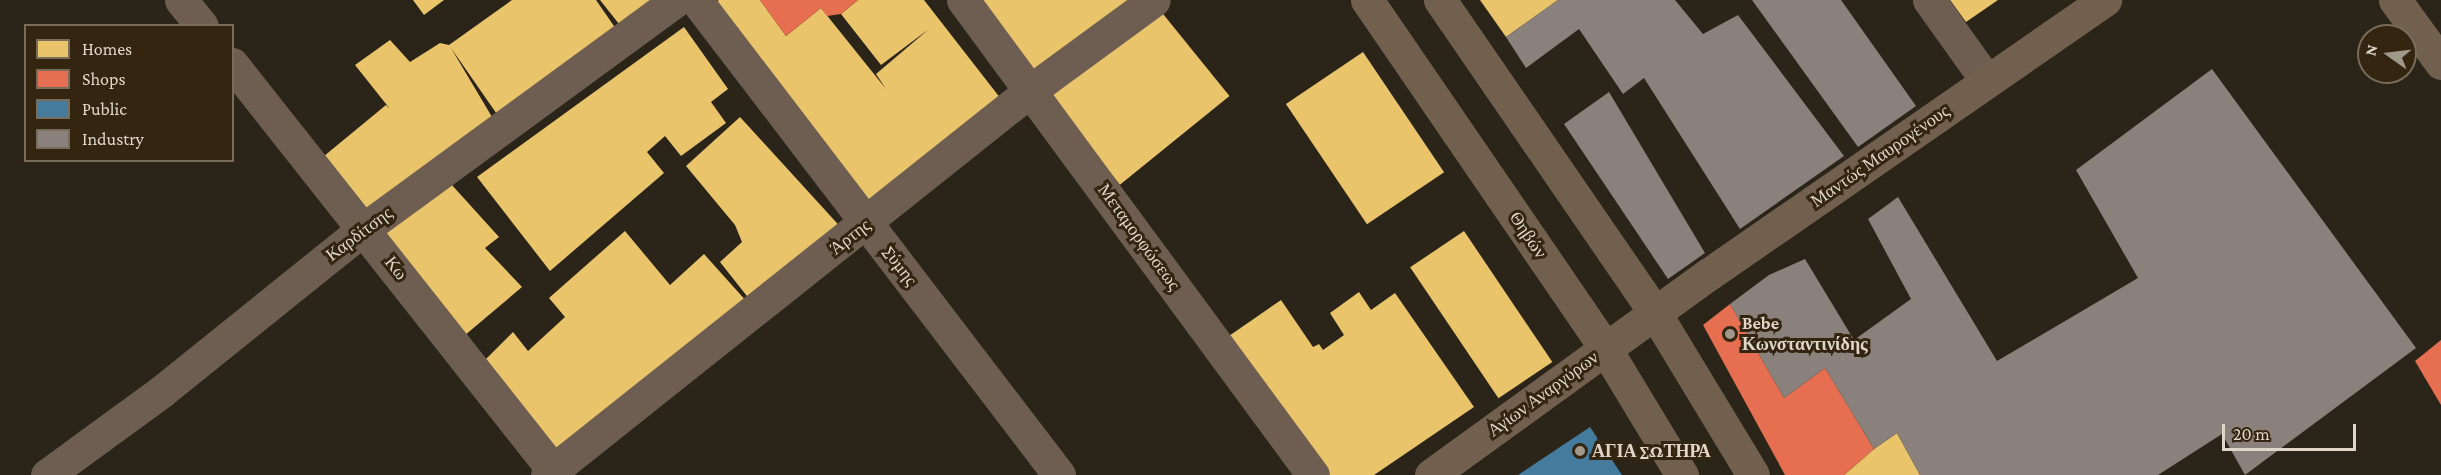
<!DOCTYPE html>
<meta charset="utf-8">
<style>
body{margin:0}
#map{position:relative;width:2441px;height:475px;overflow:hidden;background:#2b2418;font-family:"Crimson Pro",serif}
div>[style]{position:absolute}
.homes>*{inset:0;background:#e9c46a;transform-origin:0 0}
.shops>*{inset:0;background:#e76f51}
.public>*{inset:0;background:#457b9d}
.industry>*{inset:0;background:#8a817c}
.street>*{height:33px;margin:-16.5px;padding:0 16.5px;transform-origin:16.5px;border-radius:16.5px;background:#6e5e52}
.secondary>*{height:33px;margin:-16.5px;padding:0 16.5px;transform-origin:16.5px;border-radius:16.5px;background:#72604f}
.dots>*{width:16px;height:16px;translate:-50% -50%;box-sizing:border-box;border:3px solid #332510;border-radius:50%}
span{translate:-50% -50%;white-space:nowrap;text-align:center;line-height:1.15;-webkit-text-stroke:6px #332510;paint-order:stroke}
.street-label{font-size:18px;color:#dfd6c9}
.poi-label{font-size:18px;color:#dfd6c9;font-weight:700}
.left{translate:0 -50%;text-align:left}
.legend{position:absolute;left:24px;top:24px;width:210px;height:138px;box-sizing:border-box;background:#332510;border:2px solid #786c5a;margin:0;padding:8px 10px;list-style:none;font-size:18px;color:#dfd6c9}
.legend li{display:flex;align-items:center;gap:12px;height:30px}
.legend b{width:30px;border:2px solid #786c5a}
.north{position:absolute;left:2357px;top:24px;width:60px;height:60px;box-sizing:border-box;background:#332510;border:2px solid #786c5a;border-radius:50%;rotate:284deg;font-size:16px;font-weight:700;line-height:24px;text-align:center;color:#dfd6c9}
.north::after{content:'';display:block;margin:auto;width:21px;height:27px;background:#a0988b;clip-path:polygon(50% 0,100% 100%,50% 72%,0 100%)}
.scale{position:absolute;left:2222px;top:424px;width:134px;height:27px;box-sizing:border-box;border:3px solid #dfd6c9;border-top:0;padding-left:8px;font-size:18px;line-height:21px;white-space:nowrap;color:#dfd6c9;-webkit-text-stroke:4px #332510;paint-order:stroke}
</style>
<div id="map">
<div class="homes">
<div style="clip-path:polygon(413px 0,444px 0,424px 15px)"></div>
<div style="clip-path:polygon(512px 0,596px 0,616px 29px,501px 120px,451px 48px,495px 122px,359px 220px,318px 161px,386px 105px,390px 109px,355px 65px,390px 40px,410px 62px,440px 43px,449px 45px)"></div>
<div style="clip-path:polygon(600px 0,660px 0,623px 29px)"></div>
<div style="clip-path:polygon(719px 0,760px 0,786px 36px,821px 8px,886px 89px,876px 74px,929px 29px,881px 65px,841px 14px,858px 0,924px 0,1001px 99px,863px 219px,709px 7px)"></div>
<div style="clip-path:polygon(969px 0,1138px 0,1029px 79px)"></div>
<div style="clip-path:polygon(1480px 0,1558px 0,1506px 37px)"></div>
<div style="clip-path:polygon(1950px 0,1998px 0,1966px 22px)"></div>
<div style="left:1159px;top:9px;width:112px;height:141px;rotate:51deg"></div>
<div style="clip-path:polygon(684px 27px,728px 89px,711px 102px,726px 123px,681px 156px,665px 136px,647px 152px,664px 173px,550px 271px,477px 177px)"></div>
<div style="left:1363px;top:52px;width:145px;height:93px;rotate:56deg"></div>
<div style="clip-path:polygon(740px 117px,846px 233px,754px 305px,720px 262px,742px 242px,735px 225px,686px 166px)"></div>
<div style="clip-path:polygon(451px 184px,499px 237px,485px 248px,522px 287px,458px 341px,380px 236px)"></div>
<div style="clip-path:polygon(625px 231px,670px 285px,704px 254px,748px 303px,546px 460px,480px 365px,513px 332px,528px 351px,565px 317px,549px 298px)"></div>
<div style="left:1464px;top:231px;width:158px;height:65px;rotate:56deg"></div>
<div style="clip-path:polygon(1359px 292px,1371px 310px,1395px 293px,1474px 407px,1374px 475px,1320px 475px,1226px 338px,1281px 300px,1313px 347px,1319px 344px,1323px 350px,1344px 335px,1330px 313px)"></div>
<div style="clip-path:polygon(1897px 433px,1920px 475px,1844px 475px,1874px 449px)"></div>
</div>
<div class="shops">
<div style="clip-path:polygon(760px 0,858px 0,841px 14px,827px 16px,821px 8px,786px 36px)"></div>
<div style="clip-path:polygon(1730px 304px,1784px 398px,1825px 368px,1874px 449px,1844px 475px,1785px 475px,1703px 325px)"></div>
<div style="clip-path:polygon(2441px 340px,2441px 405px,2415px 361px)"></div>
</div>
<div class="public">
<div style="clip-path:polygon(1590px 427px,1622px 475px,1518px 475px)"></div>
</div>
<div class="industry">
<div style="clip-path:polygon(1558px 0,1675px 0,1703px 34px,1738px 15px,1844px 156px,1740px 229px,1644px 78px,1623px 94px,1579px 29px,1526px 68px,1506px 37px)"></div>
<div style="clip-path:polygon(1752px 0,1841px 0,1916px 106px,1858px 147px)"></div>
<div style="clip-path:polygon(2212px 69px,2416px 348px,2245px 475px,2222px 434px,2158px 475px,1920px 475px,1897px 433px,1874px 449px,1825px 368px,1784px 398px,1730px 304px,1769px 275px,1805px 259px,1854px 340px,1911px 299px,1868px 219px,1898px 197px,1997px 361px,2138px 278px,2076px 170px)"></div>
<div style="clip-path:polygon(1609px 92px,1705px 253px,1668px 279px,1564px 124px)"></div>
</div>
<div class="street">
<div style="left:181px;top:0;width:33px;rotate:51deg"></div>
<div style="left:696px;top:0;width:598px;rotate:52.61deg"></div>
<div style="left:963px;top:0;width:590px;rotate:53.62deg"></div>
<div style="left:1929px;top:0;width:100px;rotate:54.4deg"></div>
<div style="left:232px;top:64px;width:524px;rotate:51.66deg"></div>
<div style="left:47px;top:475px;width:142px;rotate:-36.1deg"></div>
<div style="left:162px;top:391px;width:260px;rotate:-38.8deg"></div>
<div style="left:365px;top:228px;width:386px;rotate:-36.2deg"></div>
<div style="left:547px;top:475px;width:618px;rotate:-38.5deg"></div>
<div style="left:1031px;top:90px;width:152px;rotate:-36.2deg"></div>
</div>
<div class="secondary">
<div style="left:1367px;top:0;width:422px;rotate:55.6deg"></div>
<div style="left:1605px;top:348px;width:149px;rotate:58.8deg"></div>
<div style="left:1440px;top:0;width:380px;rotate:55.5deg"></div>
<div style="left:1655px;top:313px;width:189px;rotate:58.8deg"></div>
<div style="left:2395px;top:0;width:78px;rotate:53.9deg"></div>
<div style="left:1431px;top:475px;width:343px;rotate:-35.9deg"></div>
<div style="left:1709px;top:274px;width:482px;rotate:-34.7deg"></div>
</div>
<div class="dots">
<div style="left:1730px;top:334px;background:#a0988b"></div>
<div style="left:1580px;top:451px;background:#a0988b"></div>
</div>
<div class="street-label">
<span style="left:1880px;top:156px;rotate:-35deg">Μαντώς Μαυρογένους</span>
<span style="left:359px;top:234px;rotate:-37deg">Καρδίτσης</span>
<span style="left:1528px;top:235px;rotate:56deg">Θηβών</span>
<span style="left:850px;top:237px;rotate:-38deg">Άρτης</span>
<span style="left:1139px;top:237px;rotate:54deg">Μεταμορφώσεως</span>
<span style="left:900px;top:266px;rotate:53deg">Σύμης</span>
<span style="left:396px;top:268px;rotate:52deg">Κω</span>
<span style="left:1543px;top:394px;rotate:-36deg">Αγίων Αναργύρων</span>
</div>
<div class="poi-label">
<span class="left" style="left:1742px;top:334px">Bebe<br>Κωνσταντινίδης</span>
<span class="left" style="left:1592px;top:451px">ΑΓΙΑ ΣΩΤΗΡΑ</span>
</div>
<ul class="legend">
<li><b style="height:16px;background:#e9c46a"></b>Homes</li>
<li><b style="height:16px;background:#e76f51"></b>Shops</li>
<li><b style="height:16px;background:#457b9d"></b>Public</li>
<li><b style="height:16px;background:#8a817c"></b>Industry</li>
</ul>
<div class="north">N</div>
<div class="scale">20 m</div>
</div>
